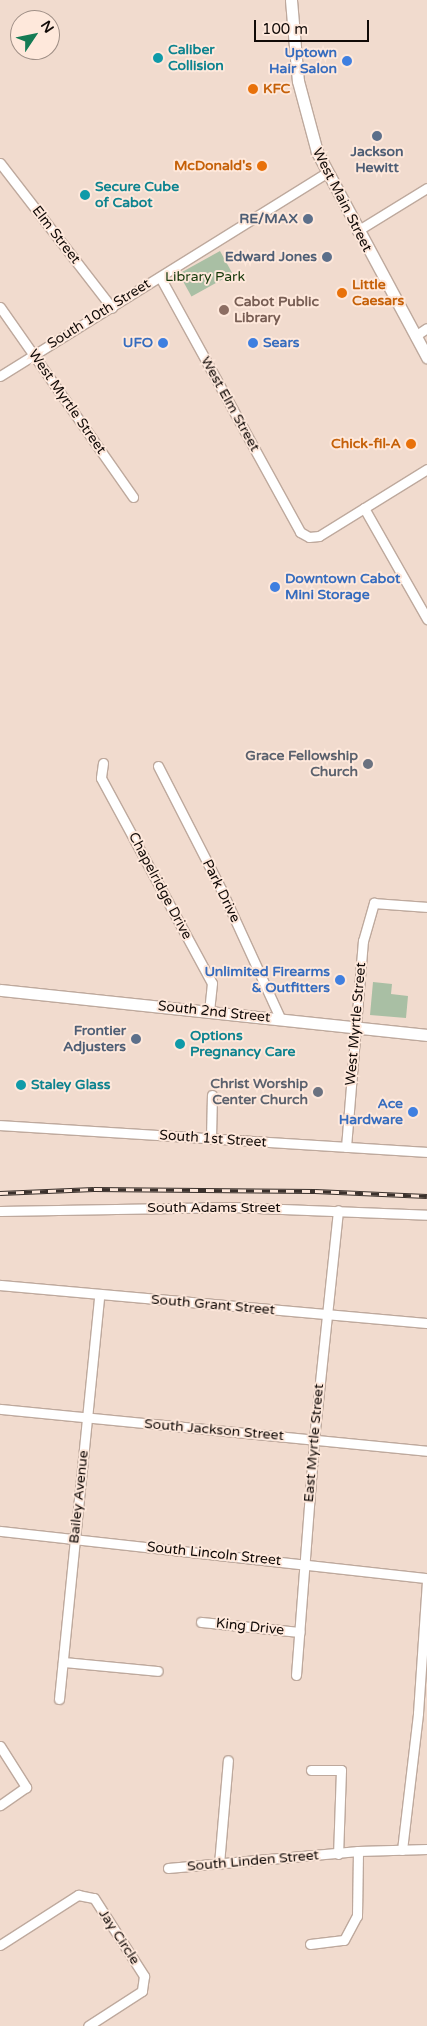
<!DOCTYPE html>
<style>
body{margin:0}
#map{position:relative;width:427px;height:2026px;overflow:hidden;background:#f1dbce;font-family:"Varela Round",sans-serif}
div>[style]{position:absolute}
.green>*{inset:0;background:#a9bfa4;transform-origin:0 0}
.roads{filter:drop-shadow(1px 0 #bea99d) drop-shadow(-1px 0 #bea99d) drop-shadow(0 1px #bea99d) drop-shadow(0 -1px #bea99d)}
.minor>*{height:9px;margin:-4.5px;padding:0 4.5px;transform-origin:4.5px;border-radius:4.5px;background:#fff}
.major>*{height:11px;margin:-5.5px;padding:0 5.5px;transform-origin:5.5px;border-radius:5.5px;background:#fff}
.rail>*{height:4.5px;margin-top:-2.25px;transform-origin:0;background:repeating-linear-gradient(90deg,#fee8db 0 8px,#3b312c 0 16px);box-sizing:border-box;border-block:1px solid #3b312c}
.dots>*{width:14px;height:14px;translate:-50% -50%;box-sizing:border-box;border:2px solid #fee8db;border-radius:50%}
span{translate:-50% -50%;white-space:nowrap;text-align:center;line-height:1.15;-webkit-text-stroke:4px #fee8db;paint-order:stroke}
.culture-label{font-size:14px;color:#0d838f;font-weight:700}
.left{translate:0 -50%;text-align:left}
.shop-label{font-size:14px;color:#366cbe;font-weight:700}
.right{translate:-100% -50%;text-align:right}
.food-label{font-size:14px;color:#c56008;font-weight:700}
.service-label{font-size:14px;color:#4e5e75;font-weight:700}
.street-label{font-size:14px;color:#110a07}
.park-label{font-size:14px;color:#143809}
.education-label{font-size:14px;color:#785e54;font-weight:700}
.worship-label{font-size:14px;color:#5b616d;font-weight:700}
.north{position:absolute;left:10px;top:10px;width:50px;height:50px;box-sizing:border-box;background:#fee8db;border:1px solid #9f8f86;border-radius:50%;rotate:56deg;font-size:14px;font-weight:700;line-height:20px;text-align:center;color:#110a07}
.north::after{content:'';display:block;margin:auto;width:18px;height:22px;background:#147b54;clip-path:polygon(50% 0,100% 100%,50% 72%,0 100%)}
.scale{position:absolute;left:254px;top:20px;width:115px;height:22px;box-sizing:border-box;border:2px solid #110a07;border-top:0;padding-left:6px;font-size:15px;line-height:18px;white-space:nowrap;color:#110a07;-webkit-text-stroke:4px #fee8db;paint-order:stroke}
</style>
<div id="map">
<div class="green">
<div style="left:220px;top:251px;width:26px;height:47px;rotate:61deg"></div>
<div style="clip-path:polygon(373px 982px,392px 984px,391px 994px,408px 996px,406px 1018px,370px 1015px)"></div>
</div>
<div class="roads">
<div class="minor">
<div style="left:0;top:163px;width:183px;rotate:52.3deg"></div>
<div style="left:357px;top:231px;width:82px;rotate:-31.6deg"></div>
<div style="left:160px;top:277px;width:291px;rotate:61.2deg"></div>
<div style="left:300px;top:532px;width:10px;rotate:29deg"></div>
<div style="left:309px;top:537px;width:10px;rotate:-6deg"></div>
<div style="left:319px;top:536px;width:127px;rotate:-31.8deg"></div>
<div style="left:0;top:307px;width:232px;rotate:55deg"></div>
<div style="left:415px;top:336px;width:14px;rotate:-34deg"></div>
<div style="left:0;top:376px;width:384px;rotate:-31.9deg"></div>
<div style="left:364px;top:508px;width:128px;rotate:60.4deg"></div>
<div style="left:103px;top:763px;width:15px;rotate:98deg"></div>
<div style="left:101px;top:778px;width:233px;rotate:61.6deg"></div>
<div style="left:212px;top:983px;width:28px;rotate:96deg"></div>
<div style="left:158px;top:766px;width:138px;rotate:62.9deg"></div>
<div style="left:221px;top:889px;width:142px;rotate:65.4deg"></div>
<div style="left:0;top:1125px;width:428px;rotate:3.6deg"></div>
<div style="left:211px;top:1138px;width:43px;rotate:-88.7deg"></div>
<div style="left:346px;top:1147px;width:207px;rotate:-85.3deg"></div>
<div style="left:363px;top:941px;width:40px;rotate:-74deg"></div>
<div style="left:374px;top:903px;width:53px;rotate:4.3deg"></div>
<div style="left:0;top:1211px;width:232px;rotate:-1deg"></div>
<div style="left:232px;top:1207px;width:195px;rotate:2.3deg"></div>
<div style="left:0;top:1285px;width:429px;rotate:5.1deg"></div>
<div style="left:0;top:1409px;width:429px;rotate:5.6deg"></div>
<div style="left:0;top:1531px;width:430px;rotate:6.3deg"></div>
<div style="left:201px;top:1622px;width:99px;rotate:5.8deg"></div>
<div style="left:63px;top:1662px;width:95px;rotate:5.4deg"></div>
<div style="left:296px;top:1675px;width:237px;rotate:-85.6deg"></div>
<div style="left:314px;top:1439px;width:230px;rotate:-84deg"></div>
<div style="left:59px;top:1699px;width:406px;rotate:-84.3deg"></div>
<div style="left:0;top:1746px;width:49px;rotate:57.6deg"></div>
<div style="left:26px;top:1787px;width:32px;rotate:145deg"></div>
<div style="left:311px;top:1770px;width:30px"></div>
<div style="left:341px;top:1770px;width:84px;rotate:92deg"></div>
<div style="left:402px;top:1850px;width:138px;rotate:-83.3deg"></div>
<div style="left:418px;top:1713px;width:133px;rotate:-86.1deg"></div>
<div style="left:219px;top:1864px;width:104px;rotate:-85.1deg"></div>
<div style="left:168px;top:1868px;width:191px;rotate:-5.1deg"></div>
<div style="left:358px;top:1851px;width:69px;rotate:-1.7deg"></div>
<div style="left:310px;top:1944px;width:34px;rotate:-7deg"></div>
<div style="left:344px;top:1940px;width:27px;rotate:-62deg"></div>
<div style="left:357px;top:1916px;width:65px;rotate:-89.1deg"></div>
<div style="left:0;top:1945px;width:93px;rotate:-32.7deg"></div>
<div style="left:78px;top:1895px;width:16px;rotate:11deg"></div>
<div style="left:94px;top:1898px;width:93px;rotate:57.3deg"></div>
<div style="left:144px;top:1976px;width:15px;rotate:98deg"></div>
<div style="left:142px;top:1991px;width:64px;rotate:147.1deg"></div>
</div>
<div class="major">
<div style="left:291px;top:0;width:81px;rotate:85.1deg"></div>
<div style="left:298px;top:81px;width:73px;rotate:75deg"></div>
<div style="left:317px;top:152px;width:233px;rotate:61.8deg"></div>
<div style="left:0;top:990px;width:429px;rotate:6deg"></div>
</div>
</div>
<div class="rail">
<div style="left:0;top:1193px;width:94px;rotate:-2.4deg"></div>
<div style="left:94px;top:1189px;width:221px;rotate:0.5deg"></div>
<div style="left:315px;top:1191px;width:112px;rotate:2.6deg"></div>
</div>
<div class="dots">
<div style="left:158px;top:58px;background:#0f9aa8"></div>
<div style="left:347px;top:61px;background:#3f7fe0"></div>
<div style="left:253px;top:89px;background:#e8710a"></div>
<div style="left:377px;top:136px;background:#5c6f8a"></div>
<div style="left:262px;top:166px;background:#e8710a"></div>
<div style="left:85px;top:195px;background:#0f9aa8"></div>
<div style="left:308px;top:219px;background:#5c6f8a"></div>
<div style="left:327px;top:257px;background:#5c6f8a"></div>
<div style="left:342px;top:293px;background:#e8710a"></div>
<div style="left:224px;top:310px;background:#8d6e63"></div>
<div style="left:163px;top:343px;background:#3f7fe0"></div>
<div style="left:253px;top:343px;background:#3f7fe0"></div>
<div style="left:411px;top:444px;background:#e8710a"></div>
<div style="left:275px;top:587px;background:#3f7fe0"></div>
<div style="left:368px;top:764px;background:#6b7280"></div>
<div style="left:340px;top:980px;background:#3f7fe0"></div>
<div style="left:136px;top:1039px;background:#5c6f8a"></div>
<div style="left:180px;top:1044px;background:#0f9aa8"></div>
<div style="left:21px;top:1085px;background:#0f9aa8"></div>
<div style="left:318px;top:1092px;background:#6b7280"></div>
<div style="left:413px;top:1112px;background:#3f7fe0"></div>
</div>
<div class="culture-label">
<span class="left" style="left:168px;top:58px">Caliber<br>Collision</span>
<span class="left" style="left:95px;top:195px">Secure Cube<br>of Cabot</span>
<span class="left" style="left:190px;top:1044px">Options<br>Pregnancy Care</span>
<span class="left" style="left:31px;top:1085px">Staley Glass</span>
</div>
<div class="shop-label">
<span class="right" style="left:337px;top:61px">Uptown<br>Hair Salon</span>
<span class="right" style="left:153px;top:343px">UFO</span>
<span class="left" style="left:263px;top:343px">Sears</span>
<span class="left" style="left:285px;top:587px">Downtown Cabot<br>Mini Storage</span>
<span class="right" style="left:330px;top:980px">Unlimited Firearms<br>&amp; Outfitters</span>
<span class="right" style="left:403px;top:1112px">Ace<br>Hardware</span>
</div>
<div class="food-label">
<span class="left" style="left:263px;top:89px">KFC</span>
<span class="right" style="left:252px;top:166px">McDonald's</span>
<span class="left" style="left:352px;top:293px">Little<br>Caesars</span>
<span class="right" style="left:401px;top:444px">Chick-fil-A</span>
</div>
<div class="service-label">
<span style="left:377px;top:160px">Jackson<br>Hewitt</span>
<span class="right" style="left:298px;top:219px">RE/MAX</span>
<span class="right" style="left:317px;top:257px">Edward Jones</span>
<span class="right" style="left:126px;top:1039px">Frontier<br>Adjusters</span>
</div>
<div class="street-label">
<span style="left:342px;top:200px;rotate:63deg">West Main Street</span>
<span style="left:56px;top:235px;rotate:52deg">Elm Street</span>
<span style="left:99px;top:314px;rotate:-32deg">South 10th Street</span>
<span style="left:67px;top:402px;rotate:55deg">West Myrtle Street</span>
<span style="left:230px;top:404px;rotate:61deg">West Elm Street</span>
<span style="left:160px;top:886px;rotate:62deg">Chapelridge Drive</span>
<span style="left:221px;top:891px;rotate:64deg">Park Drive</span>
<span style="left:214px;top:1012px;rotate:6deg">South 2nd Street</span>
<span style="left:356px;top:1024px;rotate:-85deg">West Myrtle Street</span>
<span style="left:213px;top:1139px;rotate:4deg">South 1st Street</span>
<span style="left:214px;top:1208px">South Adams Street</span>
<span style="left:213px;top:1305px;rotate:5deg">South Grant Street</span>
<span style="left:214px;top:1430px;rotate:5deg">South Jackson Street</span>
<span style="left:314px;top:1443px;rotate:-85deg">East Myrtle Street</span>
<span style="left:79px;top:1497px;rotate:-84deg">Bailey Avenue</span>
<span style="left:214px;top:1554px;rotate:6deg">South Lincoln Street</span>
<span style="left:250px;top:1627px;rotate:6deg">King Drive</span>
<span style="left:253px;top:1861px;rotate:-5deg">South Linden Street</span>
<span style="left:119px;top:1937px;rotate:57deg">Jay Circle</span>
</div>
<div class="park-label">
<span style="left:205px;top:277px">Library Park</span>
</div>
<div class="education-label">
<span class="left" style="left:234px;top:310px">Cabot Public<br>Library</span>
</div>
<div class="worship-label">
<span class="right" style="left:358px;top:764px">Grace Fellowship<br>Church</span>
<span class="right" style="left:308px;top:1092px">Christ Worship<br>Center Church</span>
</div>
<div class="north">N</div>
<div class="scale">100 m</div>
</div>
